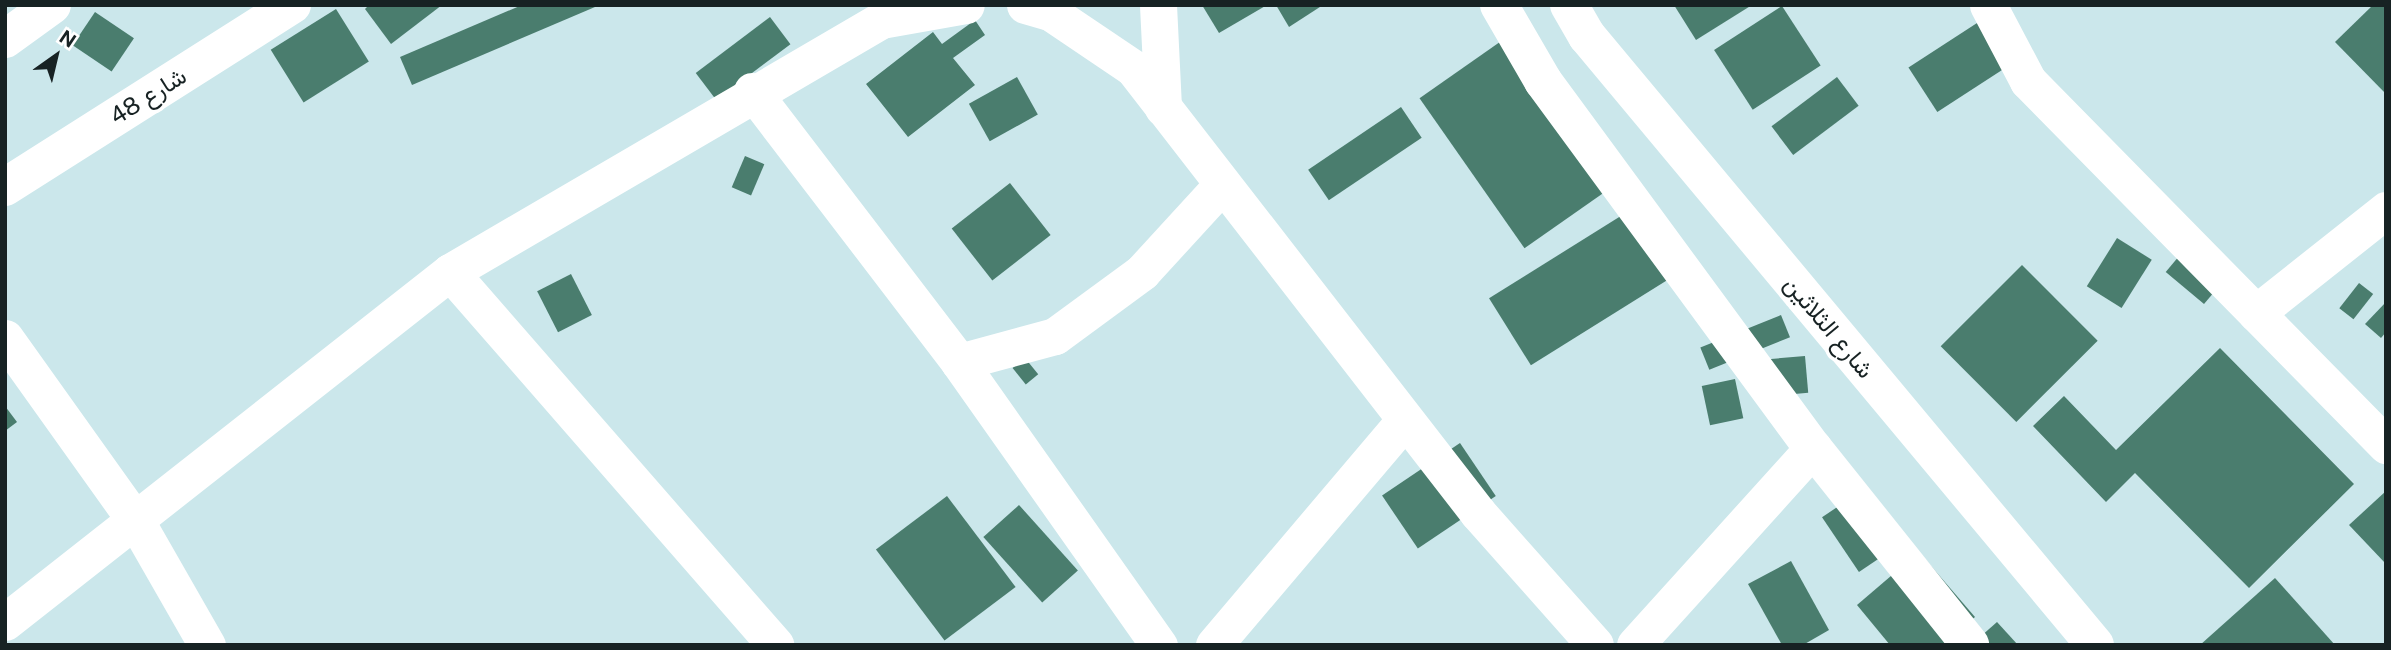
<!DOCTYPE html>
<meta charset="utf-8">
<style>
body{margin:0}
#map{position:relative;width:2391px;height:650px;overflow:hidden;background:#cbe7eb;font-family:"Public Sans",Vazirmatn,sans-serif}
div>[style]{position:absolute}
.building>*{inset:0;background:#4a7d6e;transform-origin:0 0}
.minor>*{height:37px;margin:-18.5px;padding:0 18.5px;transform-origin:18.5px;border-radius:18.5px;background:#fff}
.tertiary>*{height:38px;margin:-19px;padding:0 19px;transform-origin:19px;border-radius:19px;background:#fff}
.secondary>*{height:38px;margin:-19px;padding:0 19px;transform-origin:19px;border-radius:19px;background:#fff}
span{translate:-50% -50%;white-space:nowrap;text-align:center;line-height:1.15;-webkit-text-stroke:7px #fff;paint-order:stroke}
.street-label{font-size:24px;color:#172223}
.frame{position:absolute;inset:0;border:7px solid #172223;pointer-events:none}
.north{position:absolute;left:21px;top:21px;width:70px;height:70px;-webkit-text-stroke:5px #fff;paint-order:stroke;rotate:34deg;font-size:19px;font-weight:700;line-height:28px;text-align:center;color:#172223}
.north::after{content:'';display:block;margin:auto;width:24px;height:32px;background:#172223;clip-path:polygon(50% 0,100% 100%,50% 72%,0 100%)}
</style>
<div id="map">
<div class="building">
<div style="clip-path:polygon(369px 5px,442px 5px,391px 44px,365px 9px)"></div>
<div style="clip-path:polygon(522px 5px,595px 7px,412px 85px,400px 57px)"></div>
<div style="clip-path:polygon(1202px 5px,1267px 5px,1219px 33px)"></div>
<div style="clip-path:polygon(1276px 5px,1323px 5px,1289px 27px)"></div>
<div style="clip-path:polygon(1674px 5px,1752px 5px,1696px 40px)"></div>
<div style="clip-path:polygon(2373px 5px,2386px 5px,2386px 94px,2335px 42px)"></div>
<div style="left:1782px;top:6px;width:71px;height:81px;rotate:57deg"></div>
<div style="left:336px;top:9px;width:62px;height:77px;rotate:58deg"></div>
<div style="left:95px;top:12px;width:47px;height:40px;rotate:34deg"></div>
<div style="left:1994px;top:12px;width:53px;height:102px;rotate:57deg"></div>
<div style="left:770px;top:17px;width:34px;height:93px;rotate:53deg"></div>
<div style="clip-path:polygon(975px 20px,985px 35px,953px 58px,975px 85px,908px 137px,866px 84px,933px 32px,942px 44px)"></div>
<div style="left:1517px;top:30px;width:183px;height:119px;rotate:55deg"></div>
<div style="left:1017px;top:77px;width:43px;height:55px;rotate:61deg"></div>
<div style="left:1837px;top:77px;width:36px;height:82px;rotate:53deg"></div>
<div style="left:1401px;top:107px;width:37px;height:112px;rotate:56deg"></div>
<div style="left:745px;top:156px;width:21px;height:34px;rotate:23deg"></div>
<div style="left:1010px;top:183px;width:66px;height:74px;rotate:52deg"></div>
<div style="left:1640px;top:204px;width:79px;height:178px;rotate:58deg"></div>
<div style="left:2117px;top:238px;width:41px;height:57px;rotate:32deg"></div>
<div style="left:2185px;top:249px;width:50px;height:30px;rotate:40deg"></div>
<div style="left:2022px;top:265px;width:107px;height:115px;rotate:45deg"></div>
<div style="left:571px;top:274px;width:46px;height:38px;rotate:63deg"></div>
<div style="left:2359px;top:283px;width:18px;height:32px;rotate:38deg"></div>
<div style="clip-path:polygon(2386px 302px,2386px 332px,2381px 338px,2365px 324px)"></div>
<div style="left:1781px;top:315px;width:24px;height:87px;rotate:68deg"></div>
<div style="clip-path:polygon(2220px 348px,2354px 484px,2249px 588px,2135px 473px,2106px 502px,2033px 426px,2064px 396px,2116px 450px)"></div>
<div style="left:1805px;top:356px;width:37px;height:52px;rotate:85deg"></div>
<div style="left:1025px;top:358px;width:21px;height:16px;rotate:51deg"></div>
<div style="left:1735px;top:379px;width:40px;height:34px;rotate:78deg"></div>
<div style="clip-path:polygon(5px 406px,17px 422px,5px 431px)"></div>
<div style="left:1460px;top:443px;width:64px;height:94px;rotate:56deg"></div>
<div style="left:1861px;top:491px;width:66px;height:47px;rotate:56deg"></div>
<div style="clip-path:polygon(2386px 491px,2386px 564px,2349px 525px)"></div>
<div style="left:947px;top:496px;width:114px;height:89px;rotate:53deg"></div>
<div style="left:1019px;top:505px;width:88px;height:48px;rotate:48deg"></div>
<div style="clip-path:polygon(1919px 552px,1975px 617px,1942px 645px,1890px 645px,1857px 605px)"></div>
<div style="clip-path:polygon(1791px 561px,1829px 630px,1803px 645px,1782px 645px,1748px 584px)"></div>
<div style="clip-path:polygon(2275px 578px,2335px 645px,2200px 645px)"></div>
<div style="clip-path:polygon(1997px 622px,2018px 645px,1971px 645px)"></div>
</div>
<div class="minor">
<div style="left:1025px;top:5px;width:26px;rotate:16deg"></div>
<div style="left:1050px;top:12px;width:100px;rotate:34deg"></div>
<div style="left:1133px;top:68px;width:563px;rotate:52.21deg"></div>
<div style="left:1478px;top:513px;width:176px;rotate:48.4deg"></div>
<div style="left:1158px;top:5px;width:103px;rotate:87.2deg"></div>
<div style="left:1988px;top:5px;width:86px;rotate:62.2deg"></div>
<div style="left:2028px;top:81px;width:511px;rotate:45.48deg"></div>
<div style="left:752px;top:91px;width:341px;rotate:52.6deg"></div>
<div style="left:959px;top:362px;width:347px;rotate:54.8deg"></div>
<div style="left:450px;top:272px;width:495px;rotate:48.9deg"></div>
<div style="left:2256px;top:313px;width:166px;rotate:-38.4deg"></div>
<div style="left:5px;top:338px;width:227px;rotate:54.5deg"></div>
<div style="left:137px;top:523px;width:141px;rotate:60.2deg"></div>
<div style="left:959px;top:362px;width:99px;rotate:-15.2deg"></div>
<div style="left:1055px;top:336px;width:108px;rotate:-36.3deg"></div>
<div style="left:1142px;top:272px;width:115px;rotate:-47.5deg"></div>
<div style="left:5px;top:622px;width:566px;rotate:-38.19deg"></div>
<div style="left:450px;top:272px;width:499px;rotate:-30.3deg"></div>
<div style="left:881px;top:20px;width:86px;rotate:-10deg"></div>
<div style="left:1214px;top:645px;width:294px;rotate:-49.7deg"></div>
<div style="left:1635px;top:645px;width:266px;rotate:-47.9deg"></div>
</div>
<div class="tertiary">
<div style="left:1499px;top:5px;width:88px;rotate:59.9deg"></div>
<div style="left:1543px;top:81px;width:456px;rotate:53.7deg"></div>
<div style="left:1813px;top:448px;width:252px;rotate:51.4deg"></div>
<div style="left:1569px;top:5px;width:36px;rotate:60deg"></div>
<div style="left:1587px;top:36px;width:793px;rotate:50.17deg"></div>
</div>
<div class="secondary">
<div style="left:5px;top:39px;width:58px;rotate:-35.9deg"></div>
<div style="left:5px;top:187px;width:340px;rotate:-32.4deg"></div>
</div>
<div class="street-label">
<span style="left:148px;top:96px;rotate:-32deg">شارع 48</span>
<span style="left:1829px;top:327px;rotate:50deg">شارع الثلاثين</span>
</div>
<div class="frame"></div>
<div class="north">N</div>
</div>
